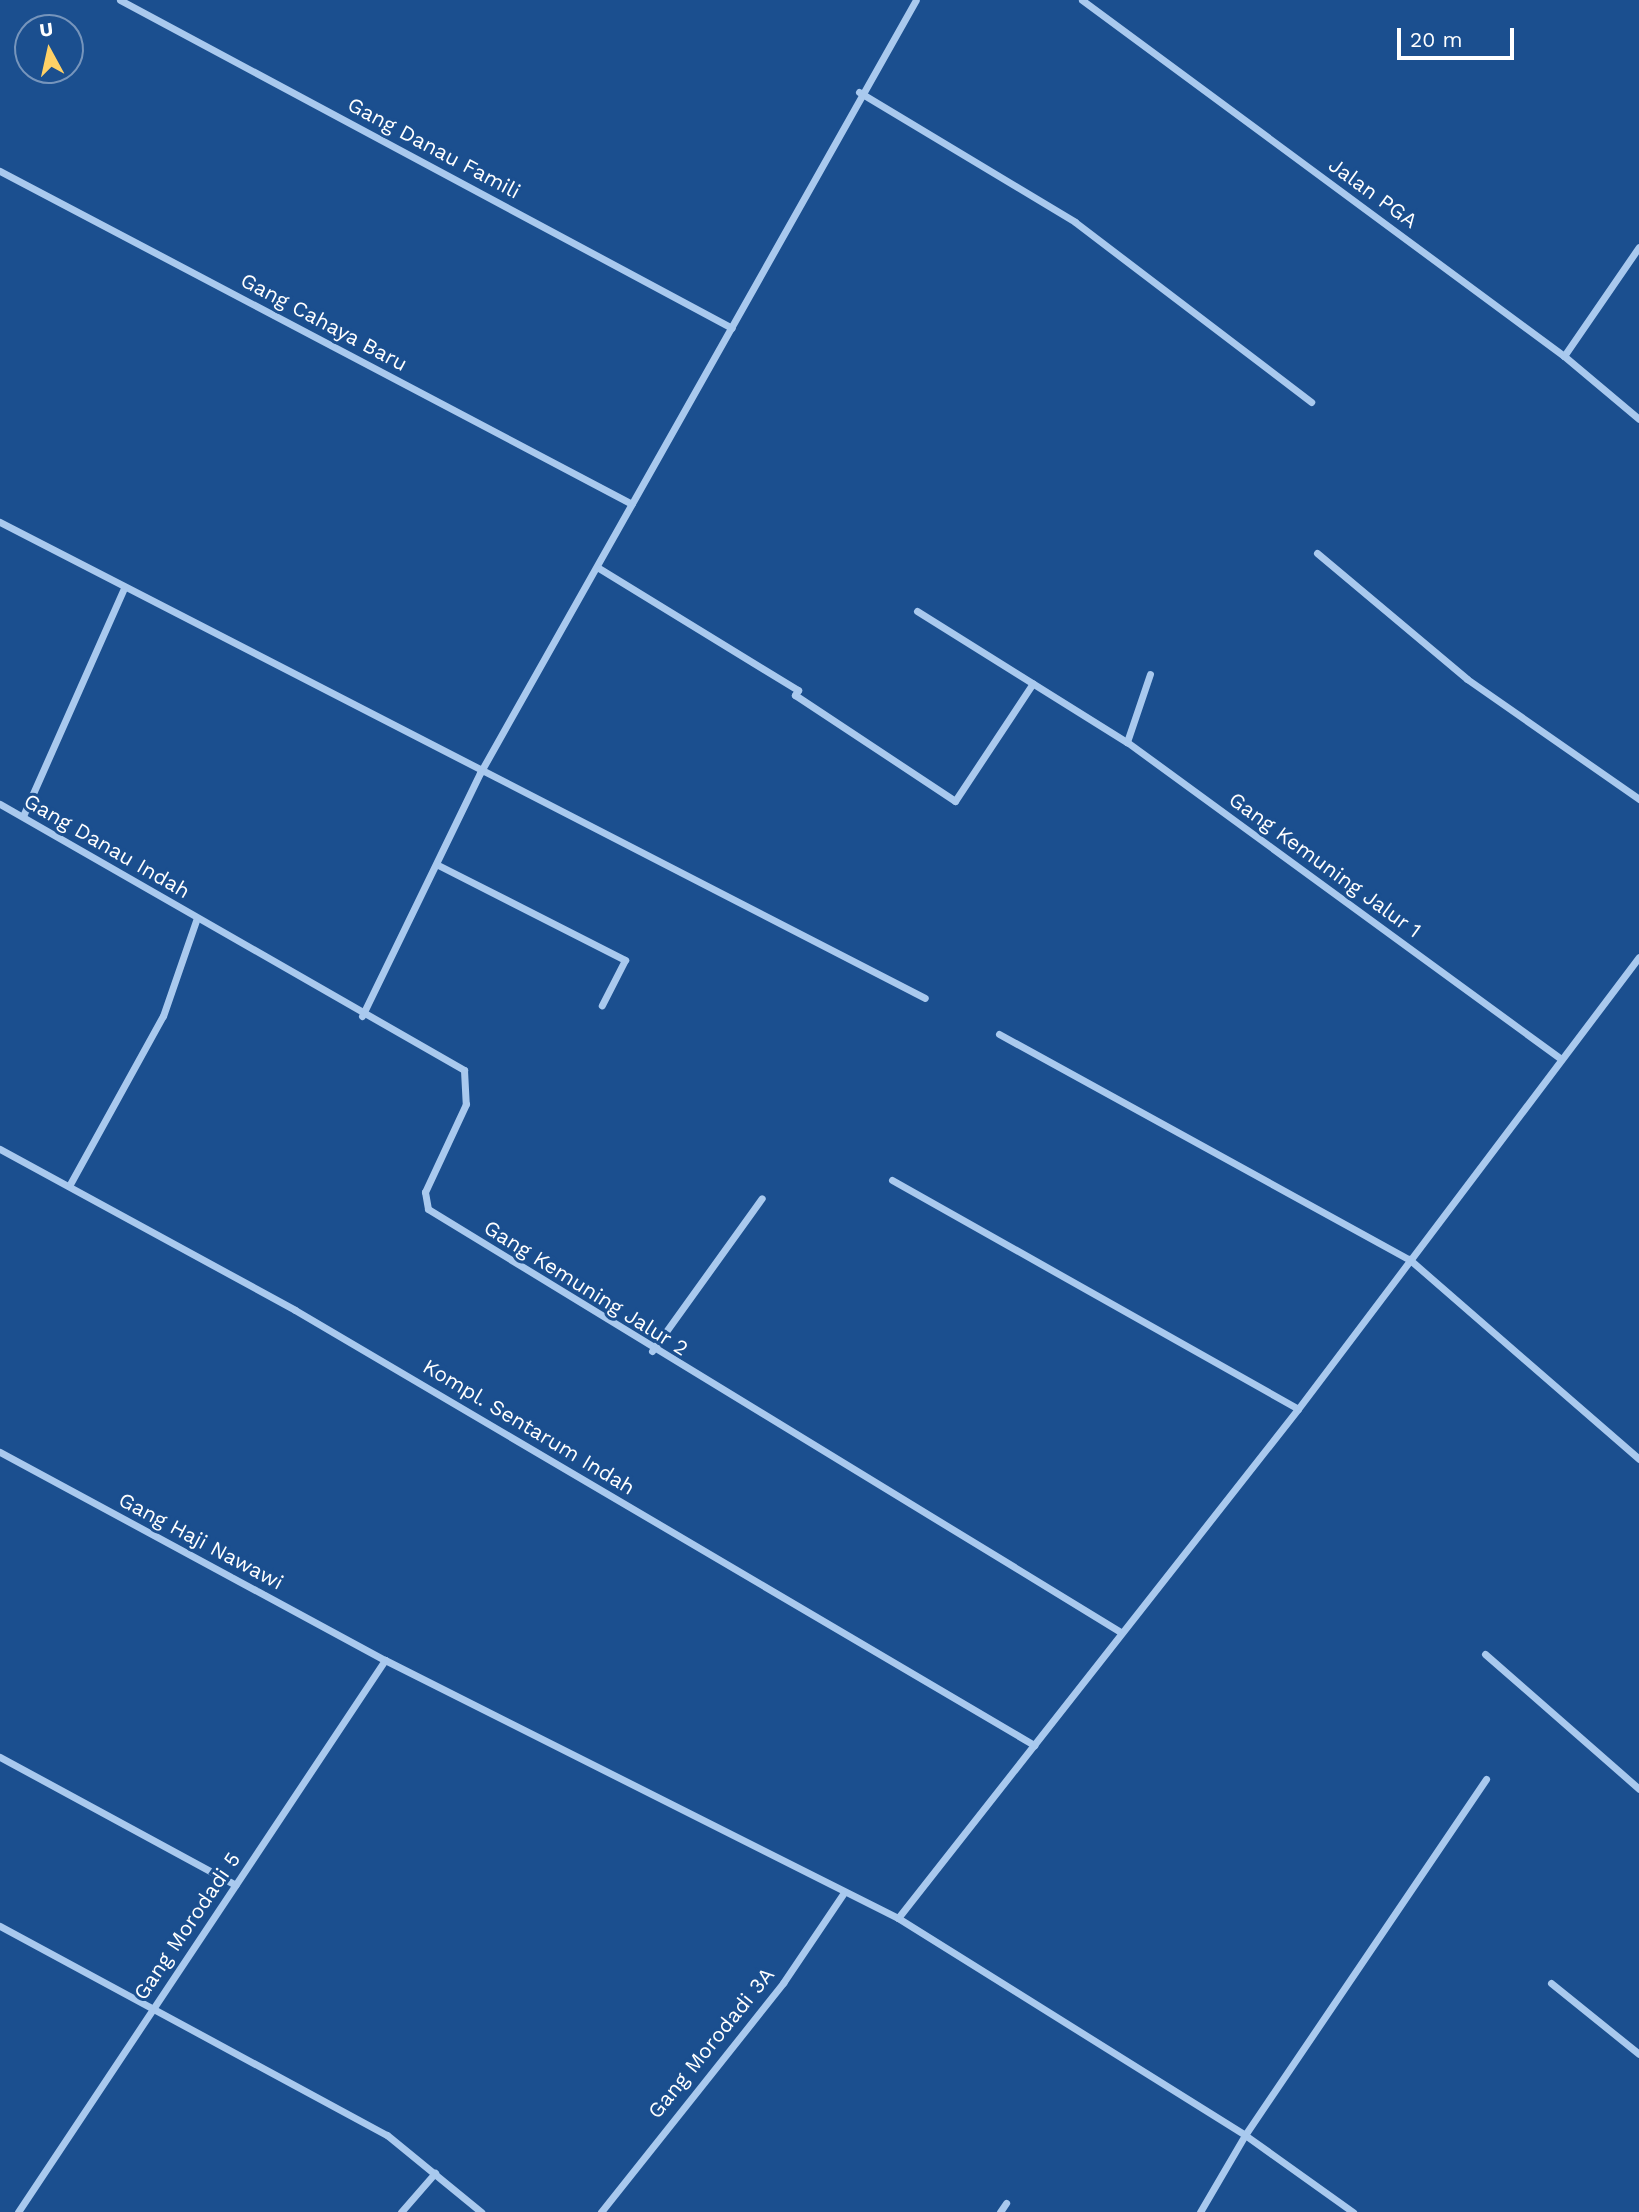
<!DOCTYPE html>
<style>
body{margin:0}
#map{position:relative;width:1639px;height:2212px;overflow:hidden;background:#1b4f8f;font-family:"Work Sans",sans-serif}
div>[style]{position:absolute}
.street>*{height:7px;margin:-3.5px;padding:0 3.5px;transform-origin:3.5px;border-radius:3.5px;background:#a9c9ee}
span{translate:-50% -50%;white-space:nowrap;text-align:center;line-height:1.15;-webkit-text-stroke:6px #1b4f8f;paint-order:stroke}
.street-label{font-size:21px;color:#fff}
.north{position:absolute;left:14px;top:14px;width:70px;height:70px;box-sizing:border-box;background:#1b4f8f;border:2px solid #7695bc;border-radius:50%;rotate:352deg;font-size:19px;font-weight:700;line-height:28px;text-align:center;color:#fff}
.north::after{content:'';display:block;margin:auto;width:24px;height:32px;background:#ffd166;clip-path:polygon(50% 0,100% 100%,50% 72%,0 100%)}
.scale{position:absolute;left:1397px;top:28px;width:117px;height:32px;box-sizing:border-box;border:4px solid #fff;border-top:0;padding-left:9px;font-size:21px;line-height:24px;white-space:nowrap;color:#fff;-webkit-text-stroke:5px #1b4f8f;paint-order:stroke}
</style>
<div id="map">
<div class="street">
<div style="left:120px;top:0;width:694px;rotate:28.19deg"></div>
<div style="left:1082px;top:0;width:599px;rotate:36.45deg"></div>
<div style="left:1564px;top:356px;width:98px;rotate:40deg"></div>
<div style="left:859px;top:92px;width:252px;rotate:31deg"></div>
<div style="left:1075px;top:222px;width:297px;rotate:37.3deg"></div>
<div style="left:0;top:171px;width:714px;rotate:27.78deg"></div>
<div style="left:1564px;top:356px;width:132px;rotate:-55.5deg"></div>
<div style="left:0;top:522px;width:1040px;rotate:27.23deg"></div>
<div style="left:1317px;top:553px;width:196px;rotate:40deg"></div>
<div style="left:1467px;top:679px;width:210px;rotate:34.9deg"></div>
<div style="left:597px;top:567px;width:236px;rotate:31.5deg"></div>
<div style="left:798px;top:690px;width:6px;rotate:121deg"></div>
<div style="left:795px;top:695px;width:192px;rotate:33.5deg"></div>
<div style="left:955px;top:801px;width:141px;rotate:-56.5deg"></div>
<div style="left:917px;top:611px;width:248px;rotate:32deg"></div>
<div style="left:1150px;top:674px;width:72px;rotate:108.7deg"></div>
<div style="left:1127px;top:742px;width:537px;rotate:36.14deg"></div>
<div style="left:0;top:804px;width:535px;rotate:29.82deg"></div>
<div style="left:464px;top:1070px;width:34px;rotate:87deg"></div>
<div style="left:466px;top:1104px;width:97px;rotate:115deg"></div>
<div style="left:425px;top:1192px;width:17px;rotate:80deg"></div>
<div style="left:428px;top:1209px;width:810px;rotate:31.41deg"></div>
<div style="left:23px;top:816px;width:249px;rotate:-66.1deg"></div>
<div style="left:438px;top:865px;width:210px;rotate:26.9deg"></div>
<div style="left:625px;top:960px;width:51px;rotate:117.1deg"></div>
<div style="left:362px;top:1016px;width:270px;rotate:-64.1deg"></div>
<div style="left:480px;top:773px;width:887px;rotate:-60.58deg"></div>
<div style="left:999px;top:1034px;width:468px;rotate:28.8deg"></div>
<div style="left:1409px;top:1259px;width:305px;rotate:41deg"></div>
<div style="left:0;top:1149px;width:336px;rotate:28.6deg"></div>
<div style="left:295px;top:1310px;width:858px;rotate:30.48deg"></div>
<div style="left:892px;top:1180px;width:466px;rotate:29.4deg"></div>
<div style="left:69px;top:1186px;width:194px;rotate:-61.1deg"></div>
<div style="left:163px;top:1016px;width:104px;rotate:-70.9deg"></div>
<div style="left:652px;top:1351px;width:188px;rotate:-54.3deg"></div>
<div style="left:0;top:1452px;width:438px;rotate:28.4deg"></div>
<div style="left:385px;top:1660px;width:574px;rotate:26.7deg"></div>
<div style="left:898px;top:1918px;width:647px;rotate:-51.84deg"></div>
<div style="left:1298px;top:1409px;width:566px;rotate:-52.97deg"></div>
<div style="left:1485px;top:1654px;width:205px;rotate:41.2deg"></div>
<div style="left:0;top:1757px;width:268px;rotate:28.5deg"></div>
<div style="left:898px;top:1918px;width:409px;rotate:32deg"></div>
<div style="left:1245px;top:2135px;width:133px;rotate:35.5deg"></div>
<div style="left:0;top:1926px;width:440px;rotate:28.4deg"></div>
<div style="left:387px;top:2135px;width:122px;rotate:39.3deg"></div>
<div style="left:1551px;top:1983px;width:113px;rotate:38.9deg"></div>
<div style="left:18px;top:2212px;width:663px;rotate:-56.38deg"></div>
<div style="left:401px;top:2212px;width:52px;rotate:-48.9deg"></div>
<div style="left:601px;top:2212px;width:293px;rotate:-51.5deg"></div>
<div style="left:783px;top:1983px;width:107px;rotate:-56deg"></div>
<div style="left:1000px;top:2212px;width:11px;rotate:-56deg"></div>
<div style="left:1200px;top:2212px;width:89px;rotate:-59.7deg"></div>
<div style="left:1245px;top:2135px;width:430px;rotate:-55.9deg"></div>
</div>
<div class="street-label">
<span style="left:434px;top:148px;rotate:28deg">Gang Danau Famili</span>
<span style="left:1373px;top:193px;rotate:36deg">Jalan PGA</span>
<span style="left:324px;top:322px;rotate:28deg">Gang Cahaya Baru</span>
<span style="left:107px;top:846px;rotate:30deg">Gang Danau Indah</span>
<span style="left:1325px;top:865px;rotate:36deg">Gang Kemuning Jalur 1</span>
<span style="left:586px;top:1288px;rotate:32deg">Gang Kemuning Jalur 2</span>
<span style="left:529px;top:1427px;rotate:31deg">Kompl. Sentarum Indah</span>
<span style="left:201px;top:1541px;rotate:28deg">Gang Haji Nawawi</span>
<span style="left:187px;top:1926px;rotate:-56deg">Gang Morodadi 5</span>
<span style="left:711px;top:2043px;rotate:-51deg">Gang Morodadi 3A</span>
</div>
<div class="north">U</div>
<div class="scale">20 m</div>
</div>
